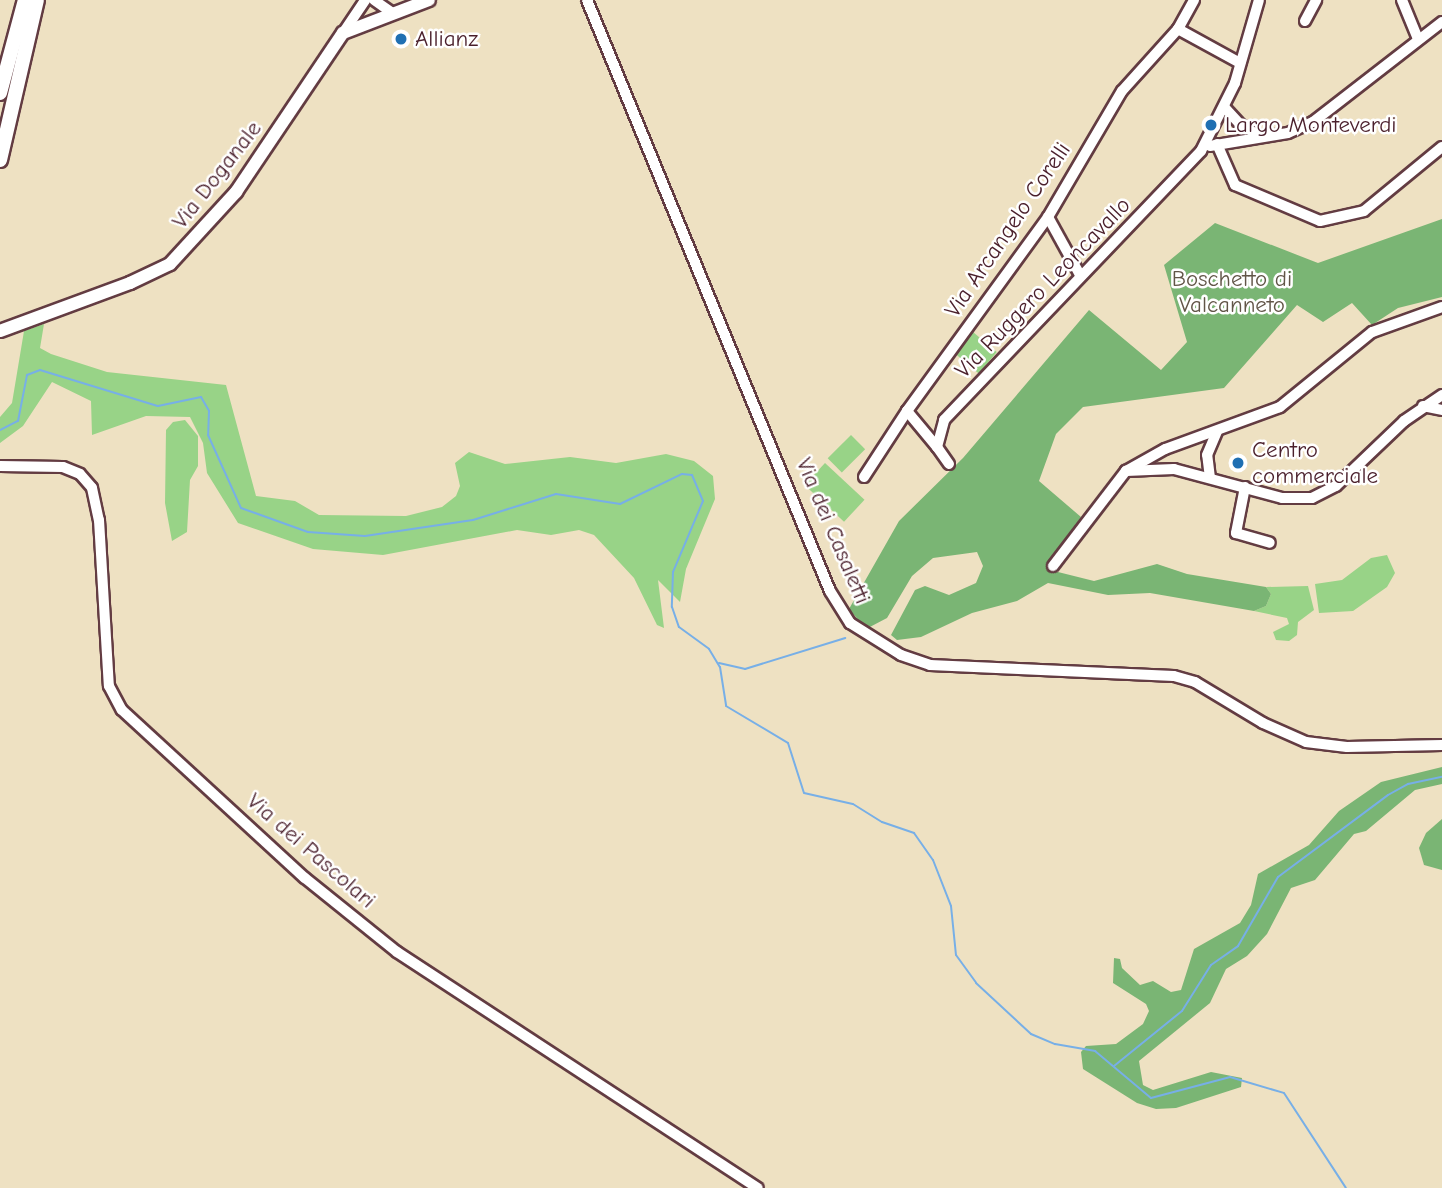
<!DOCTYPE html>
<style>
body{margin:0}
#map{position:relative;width:1442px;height:1188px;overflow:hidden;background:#eee1c2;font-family:"Comic Neue",sans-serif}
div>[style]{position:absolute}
.green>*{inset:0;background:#98d387;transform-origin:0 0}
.forest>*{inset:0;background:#7ab574}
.stream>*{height:2px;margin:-1px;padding:0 1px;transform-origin:1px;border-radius:1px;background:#77afe7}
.roads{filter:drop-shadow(2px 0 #633c42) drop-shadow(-2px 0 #633c42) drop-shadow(0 2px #633c42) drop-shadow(0 -2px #633c42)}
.minor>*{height:10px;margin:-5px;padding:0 5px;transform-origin:5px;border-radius:5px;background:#fff}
.major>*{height:12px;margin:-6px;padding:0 6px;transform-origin:6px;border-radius:6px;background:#fff}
.highway>*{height:14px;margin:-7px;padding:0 7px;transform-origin:7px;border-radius:7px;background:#fff}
.dots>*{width:19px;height:19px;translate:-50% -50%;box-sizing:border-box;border:4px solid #fff;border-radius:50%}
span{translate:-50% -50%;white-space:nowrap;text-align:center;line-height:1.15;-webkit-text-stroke:5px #fff;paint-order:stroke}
.poi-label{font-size:23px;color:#4a1f2b}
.left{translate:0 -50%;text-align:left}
.street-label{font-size:23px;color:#4a1f2b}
.park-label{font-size:23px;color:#615547}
</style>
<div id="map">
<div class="green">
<div style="clip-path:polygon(44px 324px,40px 348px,51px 354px,107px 372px,226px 385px,256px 496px,295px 501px,319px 515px,406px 516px,442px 507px,456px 496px,460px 486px,455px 463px,469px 452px,505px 464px,570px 457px,616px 463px,666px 454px,694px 461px,713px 476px,715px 499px,686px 569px,680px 602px,658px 580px,664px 628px,657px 625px,634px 578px,594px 535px,579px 530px,551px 535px,517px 530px,383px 555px,313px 549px,238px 523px,207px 473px,203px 443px,190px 417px,146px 416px,92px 435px,91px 401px,52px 382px,23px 426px,0 443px,0 417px,12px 403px,24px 331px)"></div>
<div style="left:973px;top:332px;width:31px;height:28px;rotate:40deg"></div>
<div style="clip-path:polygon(185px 420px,198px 436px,198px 466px,190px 480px,187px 532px,172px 541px,165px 503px,166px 430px,173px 422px)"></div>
<div style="left:851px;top:435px;width:20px;height:33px;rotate:45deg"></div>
<div style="left:825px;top:463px;width:54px;height:30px;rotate:43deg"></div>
<div style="clip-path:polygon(1387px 555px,1395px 573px,1387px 587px,1353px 611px,1319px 613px,1315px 584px,1342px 580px,1371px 558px)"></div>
<div style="clip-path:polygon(1308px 586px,1314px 610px,1298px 622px,1297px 635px,1289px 641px,1276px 640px,1273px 632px,1289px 624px,1287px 618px,1254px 611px,1266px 606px,1271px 594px,1266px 587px)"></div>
</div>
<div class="forest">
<div style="clip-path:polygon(1442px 219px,1442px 297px,1398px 308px,1372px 325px,1352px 303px,1323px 322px,1297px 305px,1224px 388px,1083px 407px,1056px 434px,1039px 481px,1081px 517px,1057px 552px,1054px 571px,1094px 581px,1157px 564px,1187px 574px,1266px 587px,1271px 594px,1266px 606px,1254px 611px,1150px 593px,1108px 595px,1048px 583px,1017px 601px,972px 613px,921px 637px,897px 640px,891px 635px,915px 590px,925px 586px,949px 595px,976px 583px,983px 566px,977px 552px,933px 558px,912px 576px,887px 618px,866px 629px,849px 609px,899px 521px,963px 458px,1089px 310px,1161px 370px,1187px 342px,1164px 265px,1215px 223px,1318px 263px)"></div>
<div style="clip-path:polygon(1442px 767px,1442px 784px,1415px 790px,1366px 831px,1354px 834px,1315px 880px,1291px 888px,1267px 934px,1247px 956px,1226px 969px,1210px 1003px,1139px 1061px,1143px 1085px,1153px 1090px,1211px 1072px,1242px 1078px,1241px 1087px,1176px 1108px,1156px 1109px,1137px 1103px,1083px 1069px,1081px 1052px,1086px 1046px,1116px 1044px,1143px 1024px,1149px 1011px,1146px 1004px,1113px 983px,1114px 958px,1120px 959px,1122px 968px,1140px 985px,1153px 981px,1171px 992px,1181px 990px,1194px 949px,1240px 923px,1251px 905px,1258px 874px,1309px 845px,1339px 811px,1381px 782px)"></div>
<div style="clip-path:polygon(1442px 819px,1442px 870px,1424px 865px,1419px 848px,1426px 833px)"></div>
</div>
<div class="stream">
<div style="left:0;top:430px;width:20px;rotate:-27deg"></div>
<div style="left:18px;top:421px;width:47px;rotate:-78.9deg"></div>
<div style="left:27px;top:375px;width:14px;rotate:-21deg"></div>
<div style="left:40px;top:370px;width:123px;rotate:17deg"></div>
<div style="left:158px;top:406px;width:44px;rotate:-11.8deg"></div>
<div style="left:201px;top:397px;width:16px;rotate:60deg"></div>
<div style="left:209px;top:411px;width:24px;rotate:92deg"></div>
<div style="left:208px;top:435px;width:80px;rotate:65.7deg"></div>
<div style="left:241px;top:508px;width:71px;rotate:19.7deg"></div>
<div style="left:308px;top:532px;width:57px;rotate:4deg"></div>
<div style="left:365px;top:536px;width:109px;rotate:-8.4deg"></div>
<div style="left:473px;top:520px;width:87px;rotate:-17.4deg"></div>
<div style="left:556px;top:494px;width:65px;rotate:8.9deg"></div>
<div style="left:620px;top:504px;width:69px;rotate:-25.8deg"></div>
<div style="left:682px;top:474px;width:10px;rotate:6deg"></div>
<div style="left:692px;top:475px;width:28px;rotate:67deg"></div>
<div style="left:703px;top:501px;width:77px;rotate:112.9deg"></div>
<div style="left:673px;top:572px;width:35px;rotate:92deg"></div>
<div style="left:672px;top:607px;width:21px;rotate:71deg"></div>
<div style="left:679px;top:627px;width:37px;rotate:36deg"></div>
<div style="left:709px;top:649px;width:21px;rotate:59deg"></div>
<div style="left:720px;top:667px;width:39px;rotate:81deg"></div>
<div style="left:726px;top:706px;width:72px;rotate:30.8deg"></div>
<div style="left:788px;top:743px;width:52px;rotate:72.3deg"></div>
<div style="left:804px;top:793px;width:50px;rotate:12.7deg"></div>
<div style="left:853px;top:804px;width:34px;rotate:32deg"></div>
<div style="left:882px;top:822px;width:34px;rotate:19deg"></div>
<div style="left:914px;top:833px;width:33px;rotate:55deg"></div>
<div style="left:933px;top:860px;width:49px;rotate:68.6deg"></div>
<div style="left:951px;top:906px;width:49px;rotate:84.2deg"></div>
<div style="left:956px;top:955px;width:34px;rotate:54deg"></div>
<div style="left:976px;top:983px;width:75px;rotate:42.8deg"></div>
<div style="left:1031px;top:1034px;width:26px;rotate:23deg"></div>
<div style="left:1055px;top:1044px;width:41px;rotate:9.9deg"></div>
<div style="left:1095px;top:1051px;width:73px;rotate:40deg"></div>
<div style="left:1151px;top:1098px;width:82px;rotate:-14.9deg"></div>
<div style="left:1230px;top:1077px;width:56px;rotate:16.5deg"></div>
<div style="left:1284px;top:1093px;width:113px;rotate:56.9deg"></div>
<div style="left:719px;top:663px;width:27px;rotate:13deg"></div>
<div style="left:745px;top:669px;width:105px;rotate:-17.2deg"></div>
<div style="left:1114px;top:1066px;width:87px;rotate:-39deg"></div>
<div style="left:1182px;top:1011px;width:54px;rotate:-57.8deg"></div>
<div style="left:1211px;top:965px;width:33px;rotate:-35deg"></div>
<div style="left:1238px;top:946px;width:80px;rotate:-59.9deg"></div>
<div style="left:1278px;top:877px;width:137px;rotate:-36.7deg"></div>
<div style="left:1388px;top:795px;width:23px;rotate:-29deg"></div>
<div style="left:1408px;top:784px;width:35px;rotate:-12deg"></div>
</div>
<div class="roads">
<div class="minor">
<div style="left:374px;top:0;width:21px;rotate:35deg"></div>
<div style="left:587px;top:0;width:639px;rotate:67.65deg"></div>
<div style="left:830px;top:591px;width:38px;rotate:58deg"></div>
<div style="left:850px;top:623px;width:60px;rotate:32.1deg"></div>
<div style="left:901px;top:655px;width:31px;rotate:19deg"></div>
<div style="left:930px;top:665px;width:244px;rotate:2.6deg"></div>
<div style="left:1174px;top:676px;width:22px;rotate:16deg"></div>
<div style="left:1195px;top:682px;width:79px;rotate:31.1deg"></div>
<div style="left:1263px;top:723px;width:47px;rotate:23.8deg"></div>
<div style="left:1306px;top:742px;width:41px;rotate:7deg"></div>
<div style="left:1347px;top:747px;width:95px;rotate:-1.2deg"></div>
<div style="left:1402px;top:0;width:42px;rotate:67.7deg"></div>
<div style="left:1305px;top:21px;width:24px;rotate:-62deg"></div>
<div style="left:1178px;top:29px;width:71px;rotate:28.7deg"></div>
<div style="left:343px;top:33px;width:40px;rotate:-56deg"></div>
<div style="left:1225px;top:108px;width:23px;rotate:47deg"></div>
<div style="left:1241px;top:125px;width:20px;rotate:30deg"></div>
<div style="left:1217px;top:144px;width:45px;rotate:66.3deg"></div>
<div style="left:1235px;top:185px;width:92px;rotate:23deg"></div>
<div style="left:1320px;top:221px;width:45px;rotate:-12.8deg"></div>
<div style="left:1364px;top:211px;width:101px;rotate:-39.4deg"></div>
<div style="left:1210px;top:146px;width:79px;rotate:-9.5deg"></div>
<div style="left:1288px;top:133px;width:27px;rotate:-24deg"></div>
<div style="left:1313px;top:122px;width:163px;rotate:-37.8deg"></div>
<div style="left:1048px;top:217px;width:66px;rotate:61.1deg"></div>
<div style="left:1442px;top:307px;width:74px;rotate:160.3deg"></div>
<div style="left:1372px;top:332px;width:119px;rotate:140.8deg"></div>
<div style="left:1280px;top:407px;width:122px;rotate:159.9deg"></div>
<div style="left:1165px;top:449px;width:45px;rotate:150.6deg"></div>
<div style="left:1126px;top:471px;width:48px;rotate:-2.4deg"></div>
<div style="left:1174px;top:469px;width:112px;rotate:15deg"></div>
<div style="left:1282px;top:498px;width:30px"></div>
<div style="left:1312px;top:498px;width:27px;rotate:-27deg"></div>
<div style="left:1336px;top:486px;width:94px;rotate:-43.7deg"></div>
<div style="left:1404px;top:421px;width:46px;rotate:-34.4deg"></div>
<div style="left:1423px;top:406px;width:19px;rotate:12deg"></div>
<div style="left:937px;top:447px;width:47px;rotate:-129.8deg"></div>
<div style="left:907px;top:411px;width:240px;rotate:-54deg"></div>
<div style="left:1048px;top:217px;width:146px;rotate:-59.6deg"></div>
<div style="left:1122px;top:91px;width:84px;rotate:-47.9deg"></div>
<div style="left:1178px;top:29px;width:33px;rotate:-61deg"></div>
<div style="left:949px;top:464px;width:21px;rotate:-125deg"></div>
<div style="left:937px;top:447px;width:28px;rotate:-75deg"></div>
<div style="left:944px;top:420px;width:372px;rotate:-46.3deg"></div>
<div style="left:1201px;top:151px;width:76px;rotate:-63.4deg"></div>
<div style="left:1235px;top:83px;width:86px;rotate:-73.9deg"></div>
<div style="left:0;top:466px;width:63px;rotate:0.9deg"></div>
<div style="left:63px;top:467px;width:18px;rotate:22deg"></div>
<div style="left:80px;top:474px;width:18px;rotate:49deg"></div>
<div style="left:92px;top:488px;width:33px;rotate:78deg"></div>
<div style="left:99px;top:520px;width:166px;rotate:86.6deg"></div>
<div style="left:109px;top:686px;width:27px;rotate:62deg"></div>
<div style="left:122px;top:710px;width:248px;rotate:42.6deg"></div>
<div style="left:305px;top:878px;width:118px;rotate:38.8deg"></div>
<div style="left:397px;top:952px;width:431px;rotate:33.2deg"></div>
<div style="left:864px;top:477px;width:79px;rotate:-56.9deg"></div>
<div style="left:1210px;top:478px;width:23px;rotate:-97deg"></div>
<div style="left:1207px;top:455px;width:25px;rotate:-67deg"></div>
<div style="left:1245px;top:487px;width:47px;rotate:101.1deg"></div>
<div style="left:1236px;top:533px;width:35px;rotate:16deg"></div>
<div style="left:1053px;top:566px;width:120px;rotate:-52.5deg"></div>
</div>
<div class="major">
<div style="left:0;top:331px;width:139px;rotate:-20.3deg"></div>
<div style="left:130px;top:283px;width:44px;rotate:-25.4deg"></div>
<div style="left:170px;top:264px;width:98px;rotate:-47.5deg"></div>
<div style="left:236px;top:192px;width:192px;rotate:-56.1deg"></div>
<div style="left:343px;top:33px;width:92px;rotate:-21deg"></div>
</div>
<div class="highway">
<div style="left:0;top:93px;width:96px;rotate:-75deg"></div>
<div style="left:0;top:160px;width:164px;rotate:-77deg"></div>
</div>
</div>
<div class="dots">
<div style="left:401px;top:39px;background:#1f6fb2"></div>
<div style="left:1211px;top:125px;background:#1f6fb2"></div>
<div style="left:1238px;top:463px;background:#1f6fb2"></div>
</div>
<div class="poi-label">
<span class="left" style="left:415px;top:39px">Allianz</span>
<span class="left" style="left:1225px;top:125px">Largo Monteverdi</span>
<span class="left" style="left:1252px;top:463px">Centro<br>commerciale</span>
</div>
<div class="street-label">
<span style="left:217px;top:175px;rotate:-52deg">Via Doganale</span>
<span style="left:1008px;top:230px;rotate:-56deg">Via Arcangelo Corelli</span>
<span style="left:1043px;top:288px;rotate:-46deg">Via Ruggero Leoncavallo</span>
<span style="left:833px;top:531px;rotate:67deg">Via dei Casaletti</span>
<span style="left:311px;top:851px;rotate:41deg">Via dei Pascolari</span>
</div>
<div class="park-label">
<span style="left:1232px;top:292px">Boschetto di<br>Valcanneto</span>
</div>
</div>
